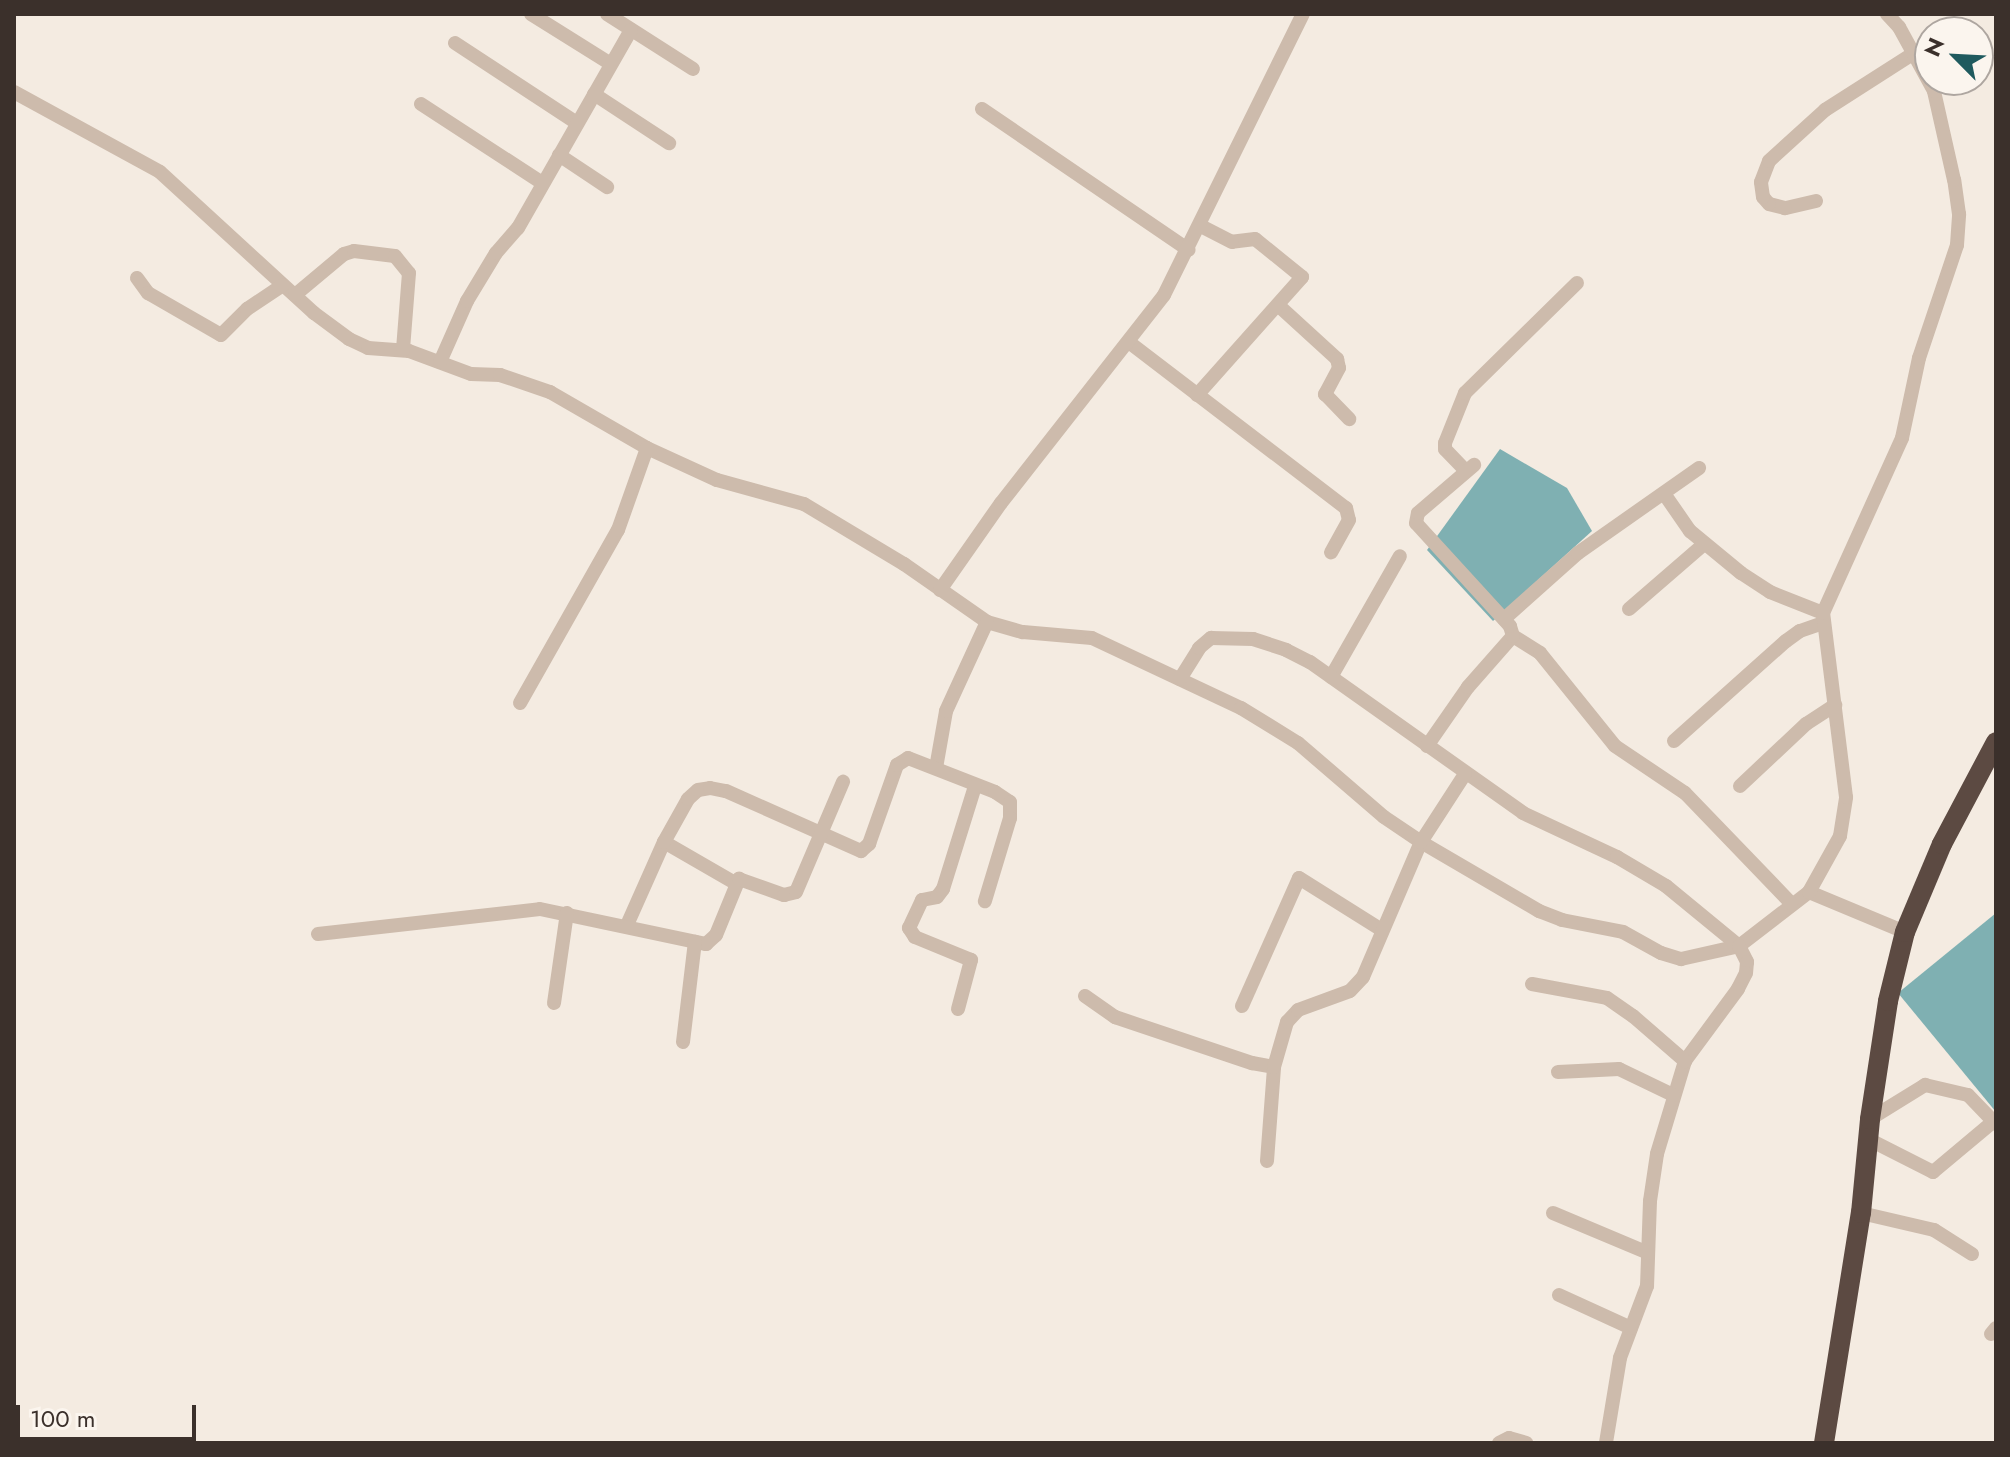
<!DOCTYPE html>
<style>
body{margin:0}
#map{position:relative;width:2010px;height:1457px;overflow:hidden;background:#f4ebe1;font-family:Jost,sans-serif}
div>[style]{position:absolute}
.water>*{inset:0;background:#7fb0b2}
.minor>*{height:14px;margin:-7px;padding:0 7px;transform-origin:7px;border-radius:7px;background:#cdbbac}
.highway>*{height:20px;margin:-10px;padding:0 10px;transform-origin:10px;border-radius:10px;background:#5c4a42}
span{translate:-50% -50%;white-space:nowrap;text-align:center;line-height:1.15;-webkit-text-stroke:6px #fbf5ee;paint-order:stroke}
.frame{position:absolute;inset:0;border:16px solid #3b302b;pointer-events:none}
.north{position:absolute;left:1914px;top:16px;width:80px;height:80px;box-sizing:border-box;background:#fbf5ee;border:2px solid #aea6a0;border-radius:50%;rotate:294deg;font-size:22px;font-weight:700;line-height:32px;text-align:center;color:#3b302b}
.north::after{content:'';display:block;margin:auto;width:28px;height:36px;background:#1f5a5e;clip-path:polygon(50% 0,100% 100%,50% 72%,0 100%)}
.scale{position:absolute;left:16px;top:1405px;width:180px;height:36px;box-sizing:border-box;border:4px solid #3b302b;border-top:0;padding-left:10px;font-size:24px;line-height:28px;white-space:nowrap;color:#3b302b;-webkit-text-stroke:6px #fbf5ee;paint-order:stroke}
</style>
<div id="map">
<div class="water">
<div style="clip-path:polygon(1500px 449px,1567px 488px,1592px 531px,1493px 621px,1427px 550px)"></div>
<div style="clip-path:polygon(1996px 913px,1996px 1112px,1898px 993px)"></div>
</div>
<div class="minor">
<div style="left:531px;top:14px;width:94px;rotate:32deg"></div>
<div style="left:607px;top:14px;width:102px;rotate:32.6deg"></div>
<div style="left:455px;top:43px;width:146px;rotate:33.3deg"></div>
<div style="left:14px;top:92px;width:166px;rotate:28.7deg"></div>
<div style="left:160px;top:172px;width:209px;rotate:42.5deg"></div>
<div style="left:314px;top:313px;width:44px;rotate:36.6deg"></div>
<div style="left:349px;top:339px;width:21px;rotate:25deg"></div>
<div style="left:368px;top:348px;width:41px;rotate:4.2deg"></div>
<div style="left:409px;top:351px;width:66px;rotate:20.4deg"></div>
<div style="left:471px;top:374px;width:29px;rotate:2deg"></div>
<div style="left:500px;top:375px;width:53px;rotate:18.8deg"></div>
<div style="left:550px;top:392px;width:112px;rotate:30deg"></div>
<div style="left:647px;top:448px;width:77px;rotate:24.6deg"></div>
<div style="left:717px;top:480px;width:90px;rotate:15.4deg"></div>
<div style="left:804px;top:504px;width:117px;rotate:31deg"></div>
<div style="left:904px;top:564px;width:101px;rotate:34.9deg"></div>
<div style="left:987px;top:622px;width:37px;rotate:16deg"></div>
<div style="left:1023px;top:632px;width:69px;rotate:5deg"></div>
<div style="left:1092px;top:638px;width:165px;rotate:25.2deg"></div>
<div style="left:1241px;top:708px;width:67px;rotate:31.6deg"></div>
<div style="left:1298px;top:743px;width:113px;rotate:40.7deg"></div>
<div style="left:1384px;top:817px;width:45px;rotate:34deg"></div>
<div style="left:1421px;top:842px;width:137px;rotate:30.3deg"></div>
<div style="left:1539px;top:911px;width:25px;rotate:21deg"></div>
<div style="left:1562px;top:920px;width:62px;rotate:11.1deg"></div>
<div style="left:1623px;top:932px;width:43px;rotate:28.9deg"></div>
<div style="left:1661px;top:953px;width:21px;rotate:17deg"></div>
<div style="left:1681px;top:959px;width:59px;rotate:-12.6deg"></div>
<div style="left:1739px;top:946px;width:88px;rotate:-37.6deg"></div>
<div style="left:1809px;top:892px;width:104px;rotate:22.6deg"></div>
<div style="left:594px;top:94px;width:90px;rotate:33.2deg"></div>
<div style="left:421px;top:104px;width:145px;rotate:33.1deg"></div>
<div style="left:982px;top:109px;width:250px;rotate:34.3deg"></div>
<div style="left:559px;top:155px;width:58px;rotate:33.7deg"></div>
<div style="left:1816px;top:201px;width:32px;rotate:167deg"></div>
<div style="left:1785px;top:208px;width:16px;rotate:-166deg"></div>
<div style="left:1769px;top:204px;width:9px;rotate:-131deg"></div>
<div style="left:1763px;top:197px;width:15px;rotate:-98deg"></div>
<div style="left:1761px;top:182px;width:22px;rotate:-69deg"></div>
<div style="left:1769px;top:161px;width:76px;rotate:-42.3deg"></div>
<div style="left:1825px;top:110px;width:106px;rotate:-32.6deg"></div>
<div style="left:137px;top:278px;width:19px;rotate:54deg"></div>
<div style="left:148px;top:293px;width:84px;rotate:29.9deg"></div>
<div style="left:221px;top:335px;width:37px;rotate:-45deg"></div>
<div style="left:247px;top:309px;width:43px;rotate:-33.7deg"></div>
<div style="left:295px;top:295px;width:64px;rotate:-39.9deg"></div>
<div style="left:344px;top:254px;width:10px;rotate:-17deg"></div>
<div style="left:354px;top:251px;width:41px;rotate:7deg"></div>
<div style="left:395px;top:256px;width:22px;rotate:51deg"></div>
<div style="left:409px;top:273px;width:77px;rotate:94.5deg"></div>
<div style="left:1279px;top:306px;width:79px;rotate:42.4deg"></div>
<div style="left:1337px;top:359px;width:9px;rotate:77deg"></div>
<div style="left:1339px;top:368px;width:30px;rotate:118deg"></div>
<div style="left:1325px;top:394px;width:35px;rotate:46deg"></div>
<div style="left:1130px;top:343px;width:272px;rotate:37.4deg"></div>
<div style="left:1346px;top:508px;width:12px;rotate:76deg"></div>
<div style="left:1349px;top:520px;width:37px;rotate:119deg"></div>
<div style="left:440px;top:362px;width:67px;rotate:-66.1deg"></div>
<div style="left:467px;top:301px;width:56px;rotate:-58.9deg"></div>
<div style="left:496px;top:253px;width:33px;rotate:-49deg"></div>
<div style="left:518px;top:228px;width:228px;rotate:-60.3deg"></div>
<div style="left:1197px;top:395px;width:158px;rotate:-48.3deg"></div>
<div style="left:1302px;top:277px;width:60px;rotate:-141deg"></div>
<div style="left:1255px;top:239px;width:23px;rotate:173deg"></div>
<div style="left:1232px;top:242px;width:35px;rotate:-153deg"></div>
<div style="left:1466px;top:471px;width:30px;rotate:-134deg"></div>
<div style="left:1445px;top:449px;width:6px;rotate:-90deg"></div>
<div style="left:1445px;top:443px;width:54px;rotate:-68.2deg"></div>
<div style="left:1465px;top:393px;width:157px;rotate:-44.5deg"></div>
<div style="left:1665px;top:495px;width:44px;rotate:55.2deg"></div>
<div style="left:1690px;top:531px;width:66px;rotate:39.5deg"></div>
<div style="left:1741px;top:573px;width:35px;rotate:33deg"></div>
<div style="left:1770px;top:592px;width:57px;rotate:21.6deg"></div>
<div style="left:940px;top:590px;width:106px;rotate:-55deg"></div>
<div style="left:1001px;top:503px;width:264px;rotate:-51.9deg"></div>
<div style="left:1164px;top:295px;width:313px;rotate:-63.7deg"></div>
<div style="left:1629px;top:609px;width:99px;rotate:-40.9deg"></div>
<div style="left:1504px;top:619px;width:99px;rotate:-41.7deg"></div>
<div style="left:1578px;top:553px;width:148px;rotate:-35.1deg"></div>
<div style="left:1513px;top:636px;width:32px;rotate:32deg"></div>
<div style="left:1540px;top:653px;width:119px;rotate:51.1deg"></div>
<div style="left:1615px;top:746px;width:84px;rotate:33.9deg"></div>
<div style="left:1685px;top:793px;width:153px;rotate:46.1deg"></div>
<div style="left:1331px;top:677px;width:139px;rotate:-60.3deg"></div>
<div style="left:1180px;top:679px;width:36px;rotate:-58deg"></div>
<div style="left:1199px;top:648px;width:16px;rotate:-40deg"></div>
<div style="left:1211px;top:638px;width:42px;rotate:1.4deg"></div>
<div style="left:1253px;top:639px;width:35px;rotate:18deg"></div>
<div style="left:1286px;top:650px;width:27px;rotate:27deg"></div>
<div style="left:1310px;top:662px;width:261px;rotate:35.3deg"></div>
<div style="left:1523px;top:813px;width:104px;rotate:25.1deg"></div>
<div style="left:1617px;top:857px;width:57px;rotate:30.6deg"></div>
<div style="left:1666px;top:886px;width:94px;rotate:39.4deg"></div>
<div style="left:1739px;top:946px;width:18px;rotate:63deg"></div>
<div style="left:1747px;top:962px;width:11px;rotate:95deg"></div>
<div style="left:1746px;top:973px;width:18px;rotate:117deg"></div>
<div style="left:1738px;top:989px;width:89px;rotate:126.4deg"></div>
<div style="left:1685px;top:1061px;width:97px;rotate:106.8deg"></div>
<div style="left:1657px;top:1154px;width:48px;rotate:98.5deg"></div>
<div style="left:1650px;top:1201px;width:85px;rotate:92deg"></div>
<div style="left:1647px;top:1286px;width:77px;rotate:110.6deg"></div>
<div style="left:1620px;top:1358px;width:86px;rotate:99.4deg"></div>
<div style="left:520px;top:703px;width:199px;rotate:-60.5deg"></div>
<div style="left:618px;top:530px;width:87px;rotate:-70.5deg"></div>
<div style="left:1674px;top:741px;width:150px;rotate:-41.8deg"></div>
<div style="left:1786px;top:641px;width:17px;rotate:-36deg"></div>
<div style="left:1800px;top:631px;width:24px;rotate:-19deg"></div>
<div style="left:1427px;top:746px;width:72px;rotate:-55.2deg"></div>
<div style="left:1468px;top:687px;width:68px;rotate:-48.6deg"></div>
<div style="left:1513px;top:636px;width:10px;rotate:-107deg"></div>
<div style="left:1510px;top:626px;width:139px;rotate:-132.4deg"></div>
<div style="left:1416px;top:523px;width:10px;rotate:-79deg"></div>
<div style="left:1418px;top:513px;width:74px;rotate:-40.6deg"></div>
<div style="left:936px;top:768px;width:58px;rotate:-80deg"></div>
<div style="left:946px;top:711px;width:98px;rotate:-65.3deg"></div>
<div style="left:1740px;top:786px;width:91px;rotate:-43.2deg"></div>
<div style="left:1806px;top:724px;width:35px;rotate:-33deg"></div>
<div style="left:664px;top:842px;width:82px;rotate:30deg"></div>
<div style="left:1809px;top:892px;width:64px;rotate:-61deg"></div>
<div style="left:1840px;top:836px;width:39px;rotate:-81deg"></div>
<div style="left:1846px;top:797px;width:185px;rotate:-97.1deg"></div>
<div style="left:1823px;top:613px;width:192px;rotate:-65.7deg"></div>
<div style="left:1902px;top:438px;width:82px;rotate:-78deg"></div>
<div style="left:1919px;top:358px;width:119px;rotate:-71.4deg"></div>
<div style="left:1957px;top:245px;width:31px;rotate:-86deg"></div>
<div style="left:1959px;top:214px;width:34px;rotate:-98deg"></div>
<div style="left:1954px;top:180px;width:91px;rotate:-102.7deg"></div>
<div style="left:1934px;top:91px;width:73px;rotate:-118.7deg"></div>
<div style="left:1899px;top:27px;width:18px;rotate:-133deg"></div>
<div style="left:627px;top:925px;width:91px;rotate:-66deg"></div>
<div style="left:664px;top:842px;width:49px;rotate:-60.8deg"></div>
<div style="left:688px;top:799px;width:13px;rotate:-42deg"></div>
<div style="left:698px;top:790px;width:12px;rotate:-9deg"></div>
<div style="left:710px;top:788px;width:16px;rotate:11deg"></div>
<div style="left:726px;top:791px;width:148px;rotate:24deg"></div>
<div style="left:861px;top:851px;width:11px;rotate:-41deg"></div>
<div style="left:869px;top:844px;width:84px;rotate:-70.5deg"></div>
<div style="left:897px;top:765px;width:13px;rotate:-32deg"></div>
<div style="left:908px;top:758px;width:93px;rotate:21.3deg"></div>
<div style="left:995px;top:792px;width:18px;rotate:34deg"></div>
<div style="left:1010px;top:802px;width:16px;rotate:90deg"></div>
<div style="left:1010px;top:818px;width:87px;rotate:106.8deg"></div>
<div style="left:318px;top:934px;width:223px;rotate:-6.4deg"></div>
<div style="left:540px;top:909px;width:170px;rotate:11.9deg"></div>
<div style="left:706px;top:944px;width:13px;rotate:-42deg"></div>
<div style="left:716px;top:935px;width:61px;rotate:-67.7deg"></div>
<div style="left:739px;top:879px;width:48px;rotate:19.6deg"></div>
<div style="left:784px;top:895px;width:12px;rotate:-14deg"></div>
<div style="left:796px;top:892px;width:120px;rotate:-66.9deg"></div>
<div style="left:1532px;top:984px;width:76px;rotate:10.6deg"></div>
<div style="left:1607px;top:998px;width:32px;rotate:35deg"></div>
<div style="left:1633px;top:1016px;width:69px;rotate:40.9deg"></div>
<div style="left:1085px;top:996px;width:37px;rotate:35deg"></div>
<div style="left:1115px;top:1017px;width:145px;rotate:18.6deg"></div>
<div style="left:1252px;top:1063px;width:22px;rotate:10deg"></div>
<div style="left:554px;top:1003px;width:91px;rotate:-81.8deg"></div>
<div style="left:1242px;top:1006px;width:140px;rotate:-66deg"></div>
<div style="left:1299px;top:878px;width:98px;rotate:32.1deg"></div>
<div style="left:958px;top:1009px;width:51px;rotate:-75.1deg"></div>
<div style="left:971px;top:960px;width:61px;rotate:-157.7deg"></div>
<div style="left:915px;top:937px;width:11px;rotate:-124deg"></div>
<div style="left:909px;top:928px;width:31px;rotate:-65deg"></div>
<div style="left:922px;top:900px;width:15px;rotate:-11deg"></div>
<div style="left:937px;top:897px;width:10px;rotate:-53deg"></div>
<div style="left:943px;top:889px;width:108px;rotate:-72.7deg"></div>
<div style="left:683px;top:1042px;width:101px;rotate:-83.2deg"></div>
<div style="left:1558px;top:1072px;width:61px;rotate:-2.8deg"></div>
<div style="left:1619px;top:1069px;width:60px;rotate:25.7deg"></div>
<div style="left:1870px;top:1119px;width:65px;rotate:-31.7deg"></div>
<div style="left:1925px;top:1085px;width:44px;rotate:13.1deg"></div>
<div style="left:1968px;top:1095px;width:40px;rotate:46deg"></div>
<div style="left:1868px;top:1139px;width:73px;rotate:26.9deg"></div>
<div style="left:1933px;top:1172px;width:80px;rotate:-39.9deg"></div>
<div style="left:1267px;top:1161px;width:94px;rotate:-85.7deg"></div>
<div style="left:1274px;top:1067px;width:47px;rotate:-73.9deg"></div>
<div style="left:1287px;top:1022px;width:16px;rotate:-47deg"></div>
<div style="left:1298px;top:1010px;width:55px;rotate:-20.1deg"></div>
<div style="left:1350px;top:991px;width:19px;rotate:-47deg"></div>
<div style="left:1363px;top:977px;width:147px;rotate:-66.8deg"></div>
<div style="left:1421px;top:842px;width:81px;rotate:-57.1deg"></div>
<div style="left:1553px;top:1213px;width:103px;rotate:22.8deg"></div>
<div style="left:1861px;top:1213px;width:75px;rotate:13.1deg"></div>
<div style="left:1934px;top:1230px;width:45px;rotate:32.3deg"></div>
<div style="left:1559px;top:1295px;width:79px;rotate:24.6deg"></div>
<div style="left:1991px;top:1334px;width:8px;rotate:-50deg"></div>
<div style="left:1499px;top:1443px;width:11px;rotate:-27deg"></div>
<div style="left:1509px;top:1438px;width:18px;rotate:16deg"></div>
</div>
<div class="highway">
<div style="left:1824px;top:1443px;width:233px;rotate:-80.9deg"></div>
<div style="left:1861px;top:1213px;width:94px;rotate:-84.5deg"></div>
<div style="left:1870px;top:1119px;width:119px;rotate:-81.3deg"></div>
<div style="left:1888px;top:1001px;width:71px;rotate:-76.2deg"></div>
<div style="left:1905px;top:932px;width:95px;rotate:-67.2deg"></div>
<div style="left:1942px;top:844px;width:115px;rotate:-62.1deg"></div>
</div>
<div class="frame"></div>
<div class="north">N</div>
<div class="scale">100 m</div>
</div>
